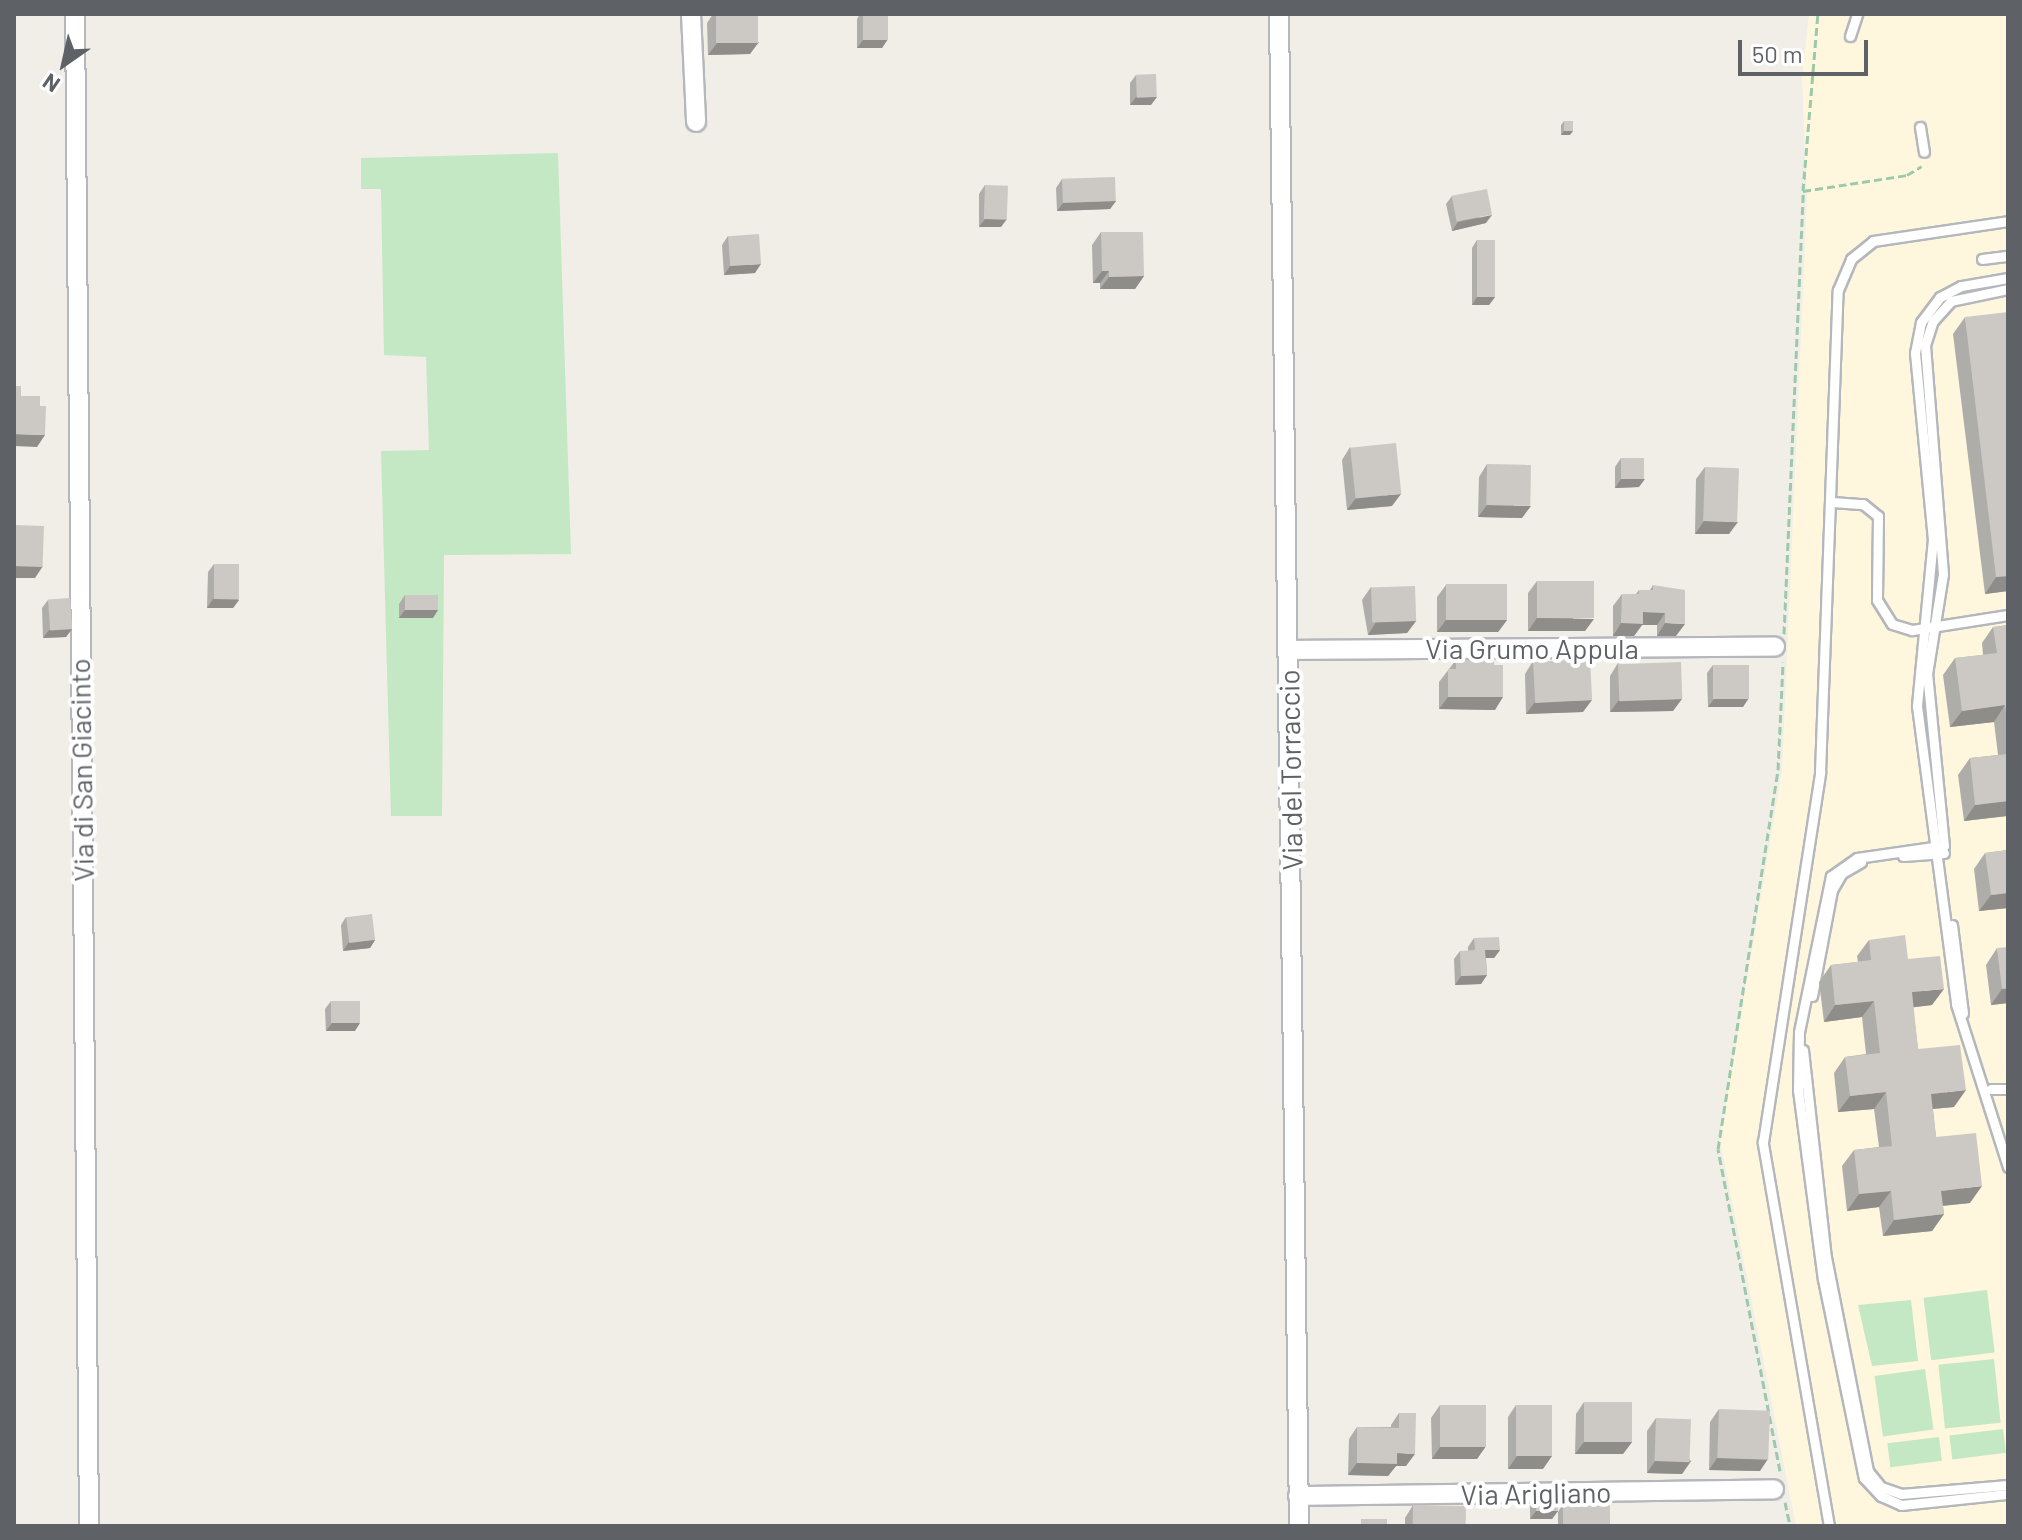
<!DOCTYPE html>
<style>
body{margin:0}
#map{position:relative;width:2022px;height:1540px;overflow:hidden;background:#f0eee7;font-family:Barlow,sans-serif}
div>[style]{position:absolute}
.commercial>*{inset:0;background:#fef7de}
.green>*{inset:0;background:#c3e8c3;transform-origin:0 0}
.path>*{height:3px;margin-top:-1.5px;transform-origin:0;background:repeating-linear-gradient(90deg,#9cc9a9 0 8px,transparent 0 12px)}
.roads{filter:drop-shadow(2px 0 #b4b7bb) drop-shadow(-2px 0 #b4b7bb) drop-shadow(0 2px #b4b7bb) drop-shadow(0 -2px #b4b7bb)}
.lane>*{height:9px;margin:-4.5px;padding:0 4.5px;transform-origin:4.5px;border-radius:4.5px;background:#fff}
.street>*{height:18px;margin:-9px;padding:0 9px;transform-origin:9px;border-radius:9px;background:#fff}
.wall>*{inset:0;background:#afada9}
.shaded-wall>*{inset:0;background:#8f8d89}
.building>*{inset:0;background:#ccc9c4;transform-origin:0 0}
span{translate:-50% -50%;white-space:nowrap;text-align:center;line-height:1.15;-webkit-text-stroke:8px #fff;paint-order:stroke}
.street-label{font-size:28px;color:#5e6267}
.frame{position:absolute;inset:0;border:16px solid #5e6267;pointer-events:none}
.north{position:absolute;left:24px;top:24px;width:80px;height:80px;-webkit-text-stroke:6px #fff;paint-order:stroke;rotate:214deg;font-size:22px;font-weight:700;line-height:32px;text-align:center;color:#5e6267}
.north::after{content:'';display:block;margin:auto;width:28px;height:36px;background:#5e6267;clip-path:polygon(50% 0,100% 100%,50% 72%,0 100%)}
.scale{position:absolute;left:1738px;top:40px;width:130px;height:36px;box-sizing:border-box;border:4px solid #5e6267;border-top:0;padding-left:10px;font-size:24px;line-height:28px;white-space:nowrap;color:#5e6267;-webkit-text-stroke:6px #fff;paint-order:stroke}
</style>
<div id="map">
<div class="commercial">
<div style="clip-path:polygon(1809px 14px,2008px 14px,2008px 1526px,1796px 1526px,1720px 1140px,1782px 770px,1807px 197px,1802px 78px)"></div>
</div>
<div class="green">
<div style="clip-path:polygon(558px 153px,571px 554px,444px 555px,442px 816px,391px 816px,381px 451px,429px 450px,426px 357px,384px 355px,381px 189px,361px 189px,361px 158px)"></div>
<div style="left:1987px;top:1290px;width:63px;height:64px;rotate:83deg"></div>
<div style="clip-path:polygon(1911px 1300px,1918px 1361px,1872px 1366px,1858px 1305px)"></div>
<div style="left:1994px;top:1359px;width:64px;height:56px;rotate:84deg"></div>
<div style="left:1925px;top:1369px;width:61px;height:51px;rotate:82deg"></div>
<div style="left:2003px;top:1429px;width:24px;height:54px;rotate:83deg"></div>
<div style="left:1939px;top:1437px;width:24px;height:52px;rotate:83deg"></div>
</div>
<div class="path">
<div style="left:1803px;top:191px;width:105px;rotate:-8.7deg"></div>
<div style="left:1907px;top:175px;width:17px;rotate:-31deg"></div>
<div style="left:1784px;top:634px;width:443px;rotate:-87.5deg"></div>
<div style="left:1803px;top:191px;width:178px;rotate:-85.2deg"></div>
<div style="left:1780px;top:1471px;width:328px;rotate:-100.9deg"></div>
<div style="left:1718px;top:1149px;width:384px;rotate:-81deg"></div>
<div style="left:1778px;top:770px;width:108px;rotate:-87.3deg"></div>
<div style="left:1785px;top:1502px;width:25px;rotate:78deg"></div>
</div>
<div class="roads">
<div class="lane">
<div style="left:1850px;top:36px;width:23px;rotate:-72deg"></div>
<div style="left:1920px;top:127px;width:25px;rotate:81deg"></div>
<div style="left:1982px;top:259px;width:26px;rotate:-7deg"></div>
<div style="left:2008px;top:278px;width:48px;rotate:170.3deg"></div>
<div style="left:1961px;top:286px;width:24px;rotate:152deg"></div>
<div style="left:1940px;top:297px;width:31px;rotate:127deg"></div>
<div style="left:1921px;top:322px;width:32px;rotate:101deg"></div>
<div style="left:1915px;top:353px;width:187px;rotate:84.5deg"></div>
<div style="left:1933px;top:539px;width:168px;rotate:95.5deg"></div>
<div style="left:1917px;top:706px;width:301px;rotate:82.5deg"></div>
<div style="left:1956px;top:1004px;width:171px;rotate:72.3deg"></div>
<div style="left:1832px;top:502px;width:31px;rotate:4deg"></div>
<div style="left:1863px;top:504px;width:19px;rotate:39deg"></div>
<div style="left:1878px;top:516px;width:84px;rotate:90.7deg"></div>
<div style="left:1877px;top:600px;width:28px;rotate:58deg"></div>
<div style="left:1892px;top:624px;width:21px;rotate:17deg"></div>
<div style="left:1912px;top:630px;width:97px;rotate:-8.9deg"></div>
<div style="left:1940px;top:846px;width:84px;rotate:171.8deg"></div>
<div style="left:1857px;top:858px;width:32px;rotate:145deg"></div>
<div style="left:1831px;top:876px;width:159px;rotate:101.6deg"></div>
<div style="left:1799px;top:1032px;width:58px;rotate:91deg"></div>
<div style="left:1798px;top:1090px;width:191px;rotate:82.5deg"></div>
<div style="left:1823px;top:1279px;width:203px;rotate:78.4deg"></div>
<div style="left:1864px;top:1478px;width:25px;rotate:47deg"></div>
<div style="left:1881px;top:1496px;width:22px;rotate:24deg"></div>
<div style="left:1901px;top:1505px;width:108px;rotate:-5.9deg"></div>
<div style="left:1944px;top:846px;width:173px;rotate:-95.6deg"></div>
<div style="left:1927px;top:674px;width:101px;rotate:-80.9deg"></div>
<div style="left:1943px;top:574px;width:230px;rotate:-94.5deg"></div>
<div style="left:1925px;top:345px;width:25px;rotate:-72deg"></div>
<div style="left:1933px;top:321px;width:27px;rotate:-48deg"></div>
<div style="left:1951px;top:301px;width:58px;rotate:-11.9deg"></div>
<div style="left:1903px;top:856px;width:41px;rotate:-4.2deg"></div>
<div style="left:1952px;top:925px;width:89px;rotate:82.9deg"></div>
<div style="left:1812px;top:996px;width:108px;rotate:-79.3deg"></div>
<div style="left:1832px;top:890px;width:20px;rotate:-60deg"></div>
<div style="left:1842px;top:873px;width:22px;rotate:-30deg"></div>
<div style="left:1803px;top:1050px;width:208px;rotate:83.7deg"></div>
<div style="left:1826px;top:1257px;width:218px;rotate:78.9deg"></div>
<div style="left:1868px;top:1471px;width:21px;rotate:51deg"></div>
<div style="left:1881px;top:1487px;width:21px;rotate:19deg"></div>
<div style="left:1901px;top:1494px;width:107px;rotate:-4.8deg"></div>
<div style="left:1991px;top:1089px;width:17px"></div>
<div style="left:1829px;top:1526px;width:390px;rotate:-99.8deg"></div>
<div style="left:1763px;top:1142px;width:374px;rotate:-81.2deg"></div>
<div style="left:1820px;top:772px;width:482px;rotate:-87.9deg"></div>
<div style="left:1838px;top:290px;width:34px;rotate:-67deg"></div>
<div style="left:1851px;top:259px;width:28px;rotate:-39deg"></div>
<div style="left:1873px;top:241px;width:136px;rotate:-8.4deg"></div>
</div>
<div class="street">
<div style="left:75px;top:14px;width:1512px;rotate:89.47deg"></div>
<div style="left:691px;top:14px;width:108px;rotate:87.3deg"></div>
<div style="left:1279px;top:14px;width:1512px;rotate:89.24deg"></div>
<div style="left:1289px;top:650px;width:486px;rotate:-0.4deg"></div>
<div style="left:1298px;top:1496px;width:476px;rotate:-0.8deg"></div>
</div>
</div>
<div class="wall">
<div style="clip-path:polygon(713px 14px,758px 14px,750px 54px,708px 55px,707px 23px)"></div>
<div style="clip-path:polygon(860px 14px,888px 14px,888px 39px,882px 48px,857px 48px,857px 19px)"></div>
<div style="clip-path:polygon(1136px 75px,1151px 105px,1130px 105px,1130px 83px)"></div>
<div style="clip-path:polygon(1564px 121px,1570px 135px,1561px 135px,1561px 125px)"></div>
<div style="clip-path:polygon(1062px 179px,1116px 201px,1110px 209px,1057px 211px,1056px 188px)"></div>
<div style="clip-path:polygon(985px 185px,1001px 227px,979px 227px,979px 194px)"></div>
<div style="clip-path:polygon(1452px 196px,1486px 223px,1452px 231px,1446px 204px)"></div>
<div style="clip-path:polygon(1101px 232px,1144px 276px,1135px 289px,1100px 289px,1100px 283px,1093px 283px,1092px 245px)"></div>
<div style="clip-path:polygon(728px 236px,755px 273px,724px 275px,722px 245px)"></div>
<div style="clip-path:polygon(1477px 240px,1495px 297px,1489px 305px,1472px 305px,1472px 248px)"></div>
<div style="clip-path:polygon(1965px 317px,2008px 591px,1985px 594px,1953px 334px)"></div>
<div style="clip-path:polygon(1350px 447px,1392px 506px,1347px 510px,1342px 460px)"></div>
<div style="clip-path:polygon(1621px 458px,1639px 487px,1615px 488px,1615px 467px)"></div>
<div style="clip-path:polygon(1487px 464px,1522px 518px,1478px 517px,1479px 477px)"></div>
<div style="clip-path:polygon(1705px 467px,1729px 534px,1695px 534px,1696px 479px)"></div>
<div style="clip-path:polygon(214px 564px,239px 600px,233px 608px,207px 608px,208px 572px)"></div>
<div style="clip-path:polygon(1537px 581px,1585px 631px,1528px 631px,1528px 593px)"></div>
<div style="clip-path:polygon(1446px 585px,1507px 620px,1498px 632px,1437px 632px,1437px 597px)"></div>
<div style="clip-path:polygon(1653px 585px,1676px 636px,1657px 636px,1657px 625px,1642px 625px,1634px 636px,1613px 636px,1613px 606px,1622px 594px,1636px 594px,1639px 590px,1650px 590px)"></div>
<div style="clip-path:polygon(1371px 587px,1416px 621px,1407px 633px,1368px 635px,1362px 600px)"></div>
<div style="clip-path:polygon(405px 595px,433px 618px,399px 618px,399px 604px)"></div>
<div style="clip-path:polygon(48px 600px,72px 629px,66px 637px,43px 638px,42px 608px)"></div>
<div style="clip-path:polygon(2008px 625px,2008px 823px,2007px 816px,1964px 821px,1958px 775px,1970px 758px,1998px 755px,1994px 722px,1950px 727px,1943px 675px,1955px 658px,1983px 655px,1982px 643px,1993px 627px)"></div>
<div style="clip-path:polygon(1456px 660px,1495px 710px,1439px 709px,1439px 682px)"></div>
<div style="clip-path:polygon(1533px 661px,1583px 712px,1526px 714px,1525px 674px)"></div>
<div style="clip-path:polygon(1618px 663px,1673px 711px,1610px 712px,1610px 676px)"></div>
<div style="clip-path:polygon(1713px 665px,1743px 707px,1708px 707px,1707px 673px)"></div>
<div style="clip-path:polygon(2008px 850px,2008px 908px,1979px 911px,1974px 869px,1985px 853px)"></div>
<div style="clip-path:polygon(346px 917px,375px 940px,370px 948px,343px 951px,341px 925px)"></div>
<div style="clip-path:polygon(1474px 938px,1500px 950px,1494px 958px,1486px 958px,1487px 975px,1481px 984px,1455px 985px,1454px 959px,1460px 951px,1468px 951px,1468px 947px)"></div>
<div style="clip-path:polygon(1869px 940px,1908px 959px,1932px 1005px,1913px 1007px,1918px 1049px,1954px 1107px,1933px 1109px,1936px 1137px,1970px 1203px,1943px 1206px,1944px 1214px,1932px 1231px,1883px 1236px,1879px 1207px,1847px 1211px,1842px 1166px,1854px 1150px,1879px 1147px,1874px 1109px,1838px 1112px,1834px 1073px,1845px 1057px,1866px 1054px,1862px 1017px,1824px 1022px,1819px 982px,1831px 965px,1858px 962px,1857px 956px)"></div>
<div style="clip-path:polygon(1997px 948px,2008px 1003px,1991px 1005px,1986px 965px)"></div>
<div style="clip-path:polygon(331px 1001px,355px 1031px,326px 1031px,325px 1009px)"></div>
<div style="clip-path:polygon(1584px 1402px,1632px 1442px,1623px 1454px,1575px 1454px,1576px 1414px)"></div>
<div style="clip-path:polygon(1440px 1405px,1486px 1446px,1477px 1459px,1432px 1459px,1431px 1418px)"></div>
<div style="clip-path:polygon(1516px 1405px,1543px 1469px,1508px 1469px,1508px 1417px)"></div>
<div style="clip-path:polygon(1719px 1409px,1760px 1471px,1709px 1470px,1710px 1422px)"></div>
<div style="clip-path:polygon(1399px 1413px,1406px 1466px,1396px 1466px,1388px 1476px,1348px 1475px,1349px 1439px,1357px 1427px,1391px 1427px,1391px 1425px)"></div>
<div style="clip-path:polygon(1656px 1418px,1691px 1461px,1682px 1474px,1647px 1473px,1647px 1431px)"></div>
<div style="clip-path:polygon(1536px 1492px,1558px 1511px,1552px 1519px,1530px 1519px,1530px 1500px)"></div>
<div style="clip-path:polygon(1563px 1504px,1610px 1526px,1558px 1526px,1558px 1512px)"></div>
<div style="clip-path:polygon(1413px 1505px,1466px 1526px,1405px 1526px,1405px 1518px)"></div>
</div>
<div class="shaded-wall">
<div style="clip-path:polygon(888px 39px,882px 48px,857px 48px,863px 40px)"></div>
<div style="clip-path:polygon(759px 42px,750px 54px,708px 55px,717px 43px)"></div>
<div style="clip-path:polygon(1136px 97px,1157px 97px,1151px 105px,1130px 105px)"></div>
<div style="clip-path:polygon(1564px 131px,1573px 131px,1570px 135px,1561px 135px)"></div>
<div style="clip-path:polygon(1116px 201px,1110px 209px,1057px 211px,1063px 203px)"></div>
<div style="clip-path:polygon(1492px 215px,1486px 223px,1452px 231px,1458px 222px)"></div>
<div style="clip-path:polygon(985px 219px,1007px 219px,1001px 227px,979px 227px)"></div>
<div style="clip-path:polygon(761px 264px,755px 273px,724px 275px,730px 266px)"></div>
<div style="clip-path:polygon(1102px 271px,1109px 271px,1100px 283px,1093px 283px)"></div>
<div style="clip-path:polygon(1144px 276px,1135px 289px,1100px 289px,1109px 277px)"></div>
<div style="clip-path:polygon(1477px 297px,1495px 297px,1489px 305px,1472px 305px)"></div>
<div style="clip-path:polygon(14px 434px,45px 435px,37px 447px,14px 446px)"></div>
<div style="clip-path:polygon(1621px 479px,1645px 479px,1639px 487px,1615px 488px)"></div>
<div style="clip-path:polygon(1401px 494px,1392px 506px,1347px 510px,1356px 498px)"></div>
<div style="clip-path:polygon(1487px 505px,1531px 506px,1522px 518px,1478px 517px)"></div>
<div style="clip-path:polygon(1704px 521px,1738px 522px,1729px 534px,1695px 534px)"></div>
<div style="clip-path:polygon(14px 566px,43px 566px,35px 578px,14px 578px)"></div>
<div style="clip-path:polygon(2008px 576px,2008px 591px,1985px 594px,1996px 577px)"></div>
<div style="clip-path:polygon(213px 599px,239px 600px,233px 608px,207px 608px)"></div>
<div style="clip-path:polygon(405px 610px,438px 610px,433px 618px,399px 618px)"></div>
<div style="clip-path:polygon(1643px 612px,1665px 613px,1657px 625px,1642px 625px,1634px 636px,1613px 636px,1621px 623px)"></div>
<div style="clip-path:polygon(1537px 618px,1594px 619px,1585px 631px,1528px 631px)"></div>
<div style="clip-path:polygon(1446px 620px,1507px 620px,1498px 632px,1437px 632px)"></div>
<div style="clip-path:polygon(1416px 621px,1407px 633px,1368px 635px,1376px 622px)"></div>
<div style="clip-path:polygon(1665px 623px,1685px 624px,1676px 636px,1657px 636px)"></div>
<div style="clip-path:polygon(72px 629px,66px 637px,43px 638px,49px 630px)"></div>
<div style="clip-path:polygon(1448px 697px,1503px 697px,1495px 710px,1439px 709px)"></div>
<div style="clip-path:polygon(1749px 698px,1743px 707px,1708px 707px,1714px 699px)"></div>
<div style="clip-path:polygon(1682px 699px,1673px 711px,1610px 712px,1619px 700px)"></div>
<div style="clip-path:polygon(1592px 700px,1583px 712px,1526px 714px,1535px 702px)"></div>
<div style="clip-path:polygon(2005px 705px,1994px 722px,1950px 727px,1962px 711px)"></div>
<div style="clip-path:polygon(2008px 801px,2007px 816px,1964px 821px,1975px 805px)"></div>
<div style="clip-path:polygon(2008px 893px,2008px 908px,1979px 911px,1991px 895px)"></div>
<div style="clip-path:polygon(375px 940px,370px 948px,343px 951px,349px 942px)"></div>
<div style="clip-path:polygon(1485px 950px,1500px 950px,1494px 958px,1480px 958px)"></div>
<div style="clip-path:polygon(1487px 975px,1481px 984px,1455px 985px,1461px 976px)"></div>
<div style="clip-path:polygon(2008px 988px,2008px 1003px,1991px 1005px,2002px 989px)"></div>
<div style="clip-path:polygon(1944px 989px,1932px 1005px,1900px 1009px,1912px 992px)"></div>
<div style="clip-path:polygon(1874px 1001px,1862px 1017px,1824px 1022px,1835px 1005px)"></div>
<div style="clip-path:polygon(332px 1023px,360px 1023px,355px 1031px,326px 1031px)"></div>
<div style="clip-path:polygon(1966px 1090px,1954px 1107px,1920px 1110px,1931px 1094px)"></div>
<div style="clip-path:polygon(1886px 1092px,1874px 1109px,1838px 1112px,1850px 1096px)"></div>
<div style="clip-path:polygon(1982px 1186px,1970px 1203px,1929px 1207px,1941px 1191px)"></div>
<div style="clip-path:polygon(1891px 1191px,1879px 1207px,1847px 1211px,1859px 1194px)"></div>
<div style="clip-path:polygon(1944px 1214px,1932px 1231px,1883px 1236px,1894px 1220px)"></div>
<div style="clip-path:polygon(1584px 1442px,1632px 1442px,1623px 1454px,1575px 1454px)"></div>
<div style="clip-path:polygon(1486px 1446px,1477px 1459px,1432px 1459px,1440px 1447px)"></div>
<div style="clip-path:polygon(1397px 1453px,1415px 1454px,1406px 1466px,1396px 1466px,1388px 1476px,1348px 1475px,1357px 1463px)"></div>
<div style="clip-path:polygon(1517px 1456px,1552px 1456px,1543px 1469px,1508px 1469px)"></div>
<div style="clip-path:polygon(1717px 1458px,1768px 1459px,1760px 1471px,1709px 1470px)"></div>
<div style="clip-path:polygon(1655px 1461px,1691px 1461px,1682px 1474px,1647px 1473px)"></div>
<div style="clip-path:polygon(1536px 1511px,1558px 1511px,1552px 1519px,1530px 1519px)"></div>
</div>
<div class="building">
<div style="left:716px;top:14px;width:42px;height:29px"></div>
<div style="left:863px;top:14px;width:25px;height:26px"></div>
<div style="left:1156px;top:74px;width:23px;height:20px;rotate:88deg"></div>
<div style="left:1564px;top:121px;width:9px;height:10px"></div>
<div style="left:1115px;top:177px;width:24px;height:53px;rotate:88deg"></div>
<div style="left:985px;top:185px;width:23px;height:34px;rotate:2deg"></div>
<div style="left:1487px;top:189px;width:26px;height:36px;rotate:79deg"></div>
<div style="clip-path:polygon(1101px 232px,1143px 232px,1144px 276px,1109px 277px,1109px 271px,1102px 271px)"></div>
<div style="left:759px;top:234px;width:30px;height:31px;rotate:86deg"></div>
<div style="left:1477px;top:240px;width:18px;height:57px"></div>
<div style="clip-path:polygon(2008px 312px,2008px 576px,1996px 577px,1965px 317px)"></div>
<div style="clip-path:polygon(14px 386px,21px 386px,21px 396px,40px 396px,40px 406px,46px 406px,45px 435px,14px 434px)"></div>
<div style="left:1396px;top:443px;width:51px;height:46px;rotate:84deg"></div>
<div style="left:1621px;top:458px;width:23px;height:21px"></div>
<div style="left:1487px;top:464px;width:44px;height:41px;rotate:1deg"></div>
<div style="left:1705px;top:467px;width:34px;height:54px;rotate:2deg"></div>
<div style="left:14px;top:525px;width:30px;height:41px;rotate:2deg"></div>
<div style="left:214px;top:564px;width:25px;height:35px"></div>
<div style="left:1537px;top:581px;width:57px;height:37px"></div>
<div style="left:1507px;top:584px;width:36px;height:61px;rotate:90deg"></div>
<div style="clip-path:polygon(1653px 585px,1685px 590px,1685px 624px,1665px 623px,1665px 613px,1643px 612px,1643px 624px,1621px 623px,1622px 594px,1639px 594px,1639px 590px,1653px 590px)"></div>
<div style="left:1415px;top:586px;width:35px;height:44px;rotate:88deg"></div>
<div style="left:405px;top:595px;width:33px;height:15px"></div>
<div style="left:70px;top:598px;width:31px;height:22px;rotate:86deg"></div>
<div style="clip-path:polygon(2008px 625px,2008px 728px,2005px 705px,1962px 711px,1955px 658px,1997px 653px,1993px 627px)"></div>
<div style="left:1590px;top:659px;width:41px;height:57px;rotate:87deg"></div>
<div style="clip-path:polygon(1456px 660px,1494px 660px,1494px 665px,1503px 665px,1503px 697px,1448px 697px,1448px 669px,1456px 669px)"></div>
<div style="left:1681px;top:662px;width:37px;height:63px;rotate:88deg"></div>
<div style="left:1713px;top:665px;width:36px;height:34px"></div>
<div style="clip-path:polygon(2008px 754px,2008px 801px,1975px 805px,1970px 758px)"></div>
<div style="clip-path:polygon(2008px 850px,2008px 893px,1991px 895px,1985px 853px)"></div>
<div style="left:372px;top:914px;width:26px;height:26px;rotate:83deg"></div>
<div style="clip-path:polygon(1905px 935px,1908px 959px,1940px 956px,1944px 989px,1912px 992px,1918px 1049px,1960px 1045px,1966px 1090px,1931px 1094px,1936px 1137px,1976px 1133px,1982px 1186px,1941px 1191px,1944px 1214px,1894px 1220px,1891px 1191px,1859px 1194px,1854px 1150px,1892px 1146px,1886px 1092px,1850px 1096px,1845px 1057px,1880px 1053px,1874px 1001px,1835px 1005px,1831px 965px,1871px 960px,1869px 940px)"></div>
<div style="clip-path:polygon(1499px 937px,1500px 950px,1485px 950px,1487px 975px,1461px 976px,1460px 951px,1475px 950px,1474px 938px)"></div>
<div style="clip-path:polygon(2008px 947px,2008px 988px,2002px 989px,1997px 948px)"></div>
<div style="left:331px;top:1001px;width:29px;height:22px"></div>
<div style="left:1584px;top:1402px;width:48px;height:40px"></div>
<div style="left:1440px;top:1405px;width:46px;height:42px"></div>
<div style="left:1516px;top:1405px;width:36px;height:51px"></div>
<div style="left:1719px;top:1409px;width:51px;height:49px;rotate:2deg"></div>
<div style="clip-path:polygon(1399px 1413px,1416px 1413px,1415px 1454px,1397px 1453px,1397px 1464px,1357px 1463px,1357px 1427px,1399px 1428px)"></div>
<div style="left:1656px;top:1418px;width:35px;height:43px;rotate:2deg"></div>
<div style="left:1536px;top:1492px;width:22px;height:19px"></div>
<div style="left:1610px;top:1502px;width:24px;height:47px;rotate:90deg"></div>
<div style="left:1413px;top:1505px;width:53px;height:21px;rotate:1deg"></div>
<div style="left:1361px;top:1519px;width:26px;height:7px"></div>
</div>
<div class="street-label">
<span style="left:1532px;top:648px">Via Grumo Appula</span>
<span style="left:81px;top:770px;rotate:-91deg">Via di San Giacinto</span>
<span style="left:1290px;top:770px;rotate:-91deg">Via del Torraccio</span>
<span style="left:1536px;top:1493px;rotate:-1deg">Via Arigliano</span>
</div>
<div class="frame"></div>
<div class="north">N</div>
<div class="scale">50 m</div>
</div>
